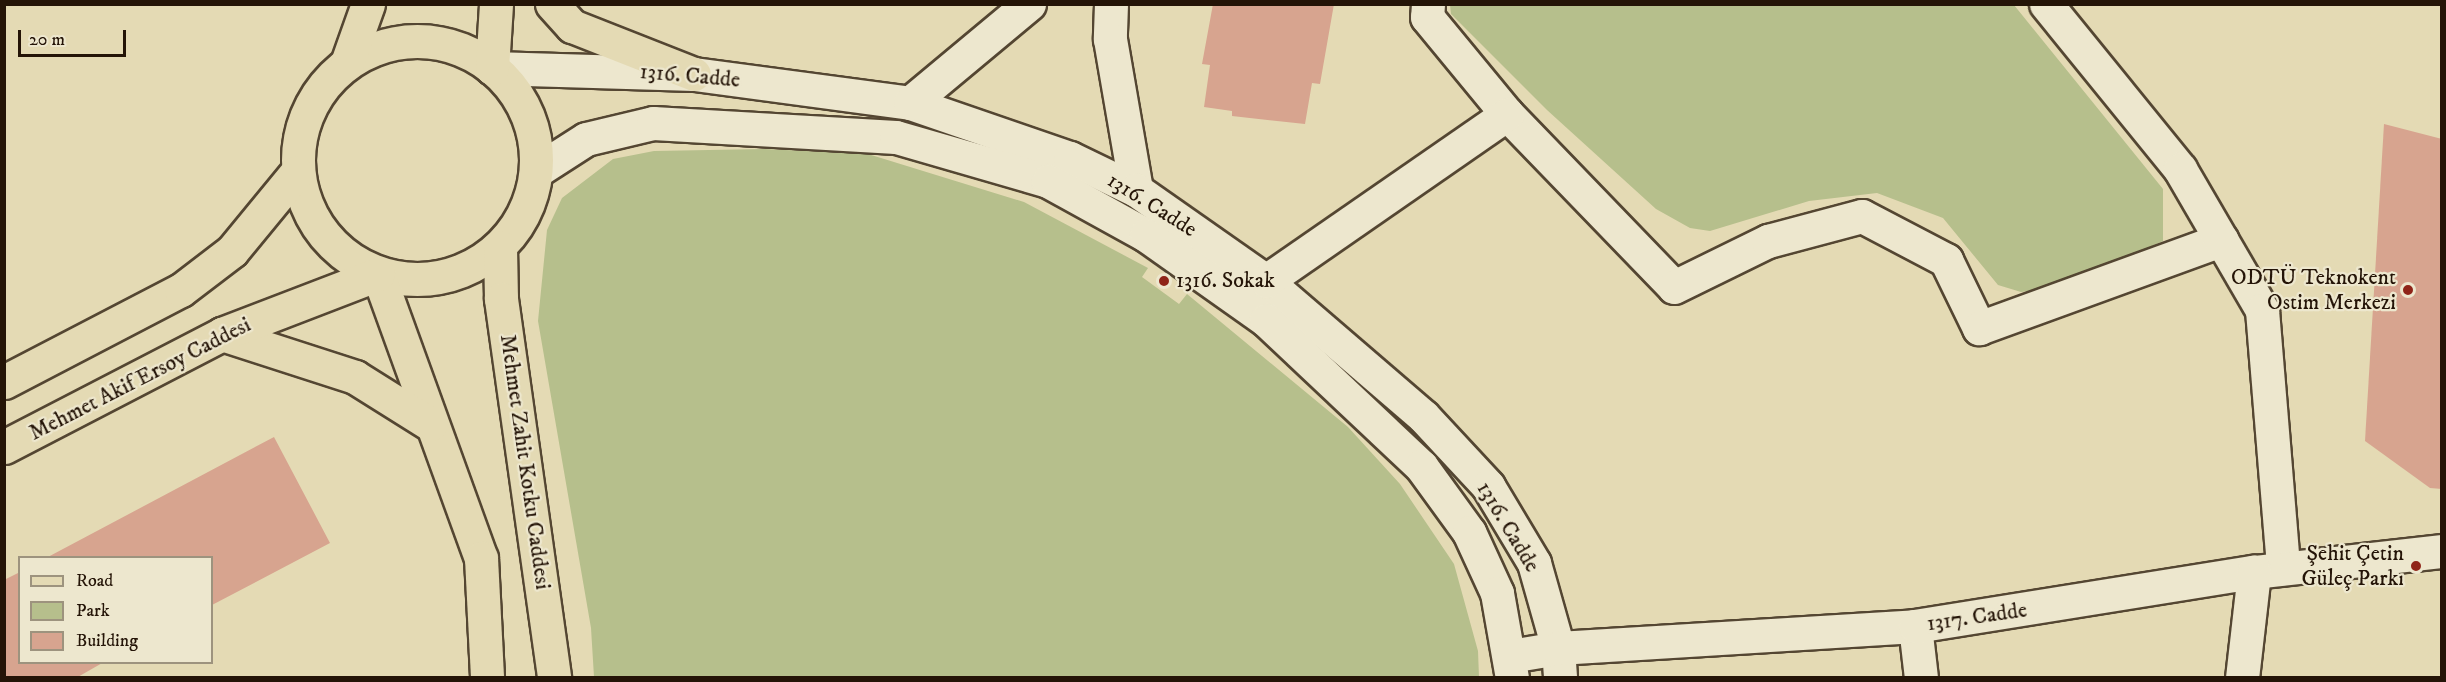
<!DOCTYPE html>
<meta charset="utf-8">
<style>
body{margin:0}
#map{position:relative;width:2446px;height:682px;overflow:hidden;background:#e4dab4;font-family:"IM FELL DW Pica",serif}
div>[style]{position:absolute}
.green>*{inset:0;background:#b6bf8c}
.building>*{inset:0;background:#d7a48f}
.roads{filter:drop-shadow(2px 0 #544632) drop-shadow(-2px 0 #544632) drop-shadow(0 2px #544632) drop-shadow(0 -2px #544632)}
.minor>*{height:33px;margin:-16.5px;padding:0 16.5px;transform-origin:16.5px;border-radius:16.5px;background:#ede7ce}
.major>*{height:33px;margin:-16.5px;padding:0 16.5px;transform-origin:16.5px;border-radius:16.5px;background:#e4dab4}
.major>.ring{margin:-16.5px;padding:0;box-sizing:content-box;background:none;border:33px solid #e4dab4;border-radius:50%}
.dots>*{width:16px;height:16px;translate:-50% -50%;box-sizing:border-box;border:3px solid #ede7ce;border-radius:50%}
span{translate:-50% -50%;white-space:nowrap;text-align:center;line-height:1.15;-webkit-text-stroke:4.5px #ede7ce;paint-order:stroke}
.street-label{font-size:22px;color:#241407}
.poi-label{font-size:22px;color:#241407}
.right{translate:-100% -50%;text-align:right}
.left{translate:0 -50%;text-align:left}
.frame{position:absolute;inset:0;border:6px solid #241407;pointer-events:none}
.legend{position:absolute;left:18px;top:556px;width:195px;height:108px;box-sizing:border-box;background:#ede7ce;border:2px solid #9d937e;margin:0;padding:8px 10px;list-style:none;font-size:18px;color:#241407}
.legend li{display:flex;align-items:center;gap:12px;height:30px}
.legend b{width:30px;border:2px solid #9d937e}
.scale{position:absolute;left:18px;top:30px;width:108px;height:27px;box-sizing:border-box;border:3px solid #241407;border-top:0;padding-left:8px;font-size:18px;line-height:21px;white-space:nowrap;color:#241407;-webkit-text-stroke:4px #ede7ce;paint-order:stroke}
</style>
<div id="map">
<div class="green">
<div style="clip-path:polygon(1450px 5px,2014px 5px,2163px 189px,2163px 241px,2060px 287px,2021px 292px,1998px 285px,1943px 218px,1877px 193px,1809px 201px,1710px 231px,1690px 228px,1656px 209px,1547px 110px,1451px 14px)"></div>
<div style="clip-path:polygon(765px 149px,868px 154px,1024px 202px,1148px 268px,1142px 277px,1179px 304px,1187px 294px,1348px 427px,1400px 484px,1454px 564px,1478px 651px,1479px 677px,594px 677px,591px 628px,538px 321px,547px 230px,562px 198px,613px 159px,654px 151px)"></div>
</div>
<div class="building">
<div style="clip-path:polygon(1213px 4px,1334px 4px,1320px 84px,1312px 83px,1305px 124px,1232px 116px,1232px 111px,1204px 107px,1210px 65px,1202px 64px)"></div>
<div style="clip-path:polygon(2384px 124px,2442px 139px,2442px 489px,2430px 488px,2365px 441px)"></div>
<div style="clip-path:polygon(274px 437px,330px 543px,212px 605px,212px 558px,46px 558px)"></div>
<div style="clip-path:polygon(20px 572px,20px 662px,104px 662px,76px 678px,4px 678px,4px 580px)"></div>
</div>
<div class="roads">
<div class="minor">
<div style="left:1111px;top:4px;width:35px;rotate:92deg"></div>
<div style="left:1110px;top:39px;width:153px;rotate:80.2deg"></div>
<div style="left:1428px;top:4px;width:13px;rotate:94deg"></div>
<div style="left:1427px;top:17px;width:126px;rotate:50.5deg"></div>
<div style="left:1507px;top:114px;width:240px;rotate:46deg"></div>
<div style="left:1674px;top:287px;width:105px;rotate:-26.1deg"></div>
<div style="left:1768px;top:241px;width:97px;rotate:-14.9deg"></div>
<div style="left:1862px;top:216px;width:95px;rotate:27.6deg"></div>
<div style="left:1946px;top:260px;width:76px;rotate:64.1deg"></div>
<div style="left:1979px;top:328px;width:258px;rotate:-20deg"></div>
<div style="left:2046px;top:4px;width:213px;rotate:50.9deg"></div>
<div style="left:2180px;top:169px;width:163px;rotate:59.8deg"></div>
<div style="left:2262px;top:310px;width:259px;rotate:85.3deg"></div>
<div style="left:492px;top:68px;width:202px;rotate:1.7deg"></div>
<div style="left:694px;top:74px;width:218px;rotate:7.6deg"></div>
<div style="left:910px;top:103px;width:169px;rotate:19deg"></div>
<div style="left:1070px;top:158px;width:73px;rotate:25.9deg"></div>
<div style="left:1136px;top:190px;width:159px;rotate:35deg"></div>
<div style="left:1266px;top:281px;width:207px;rotate:40.7deg"></div>
<div style="left:1423px;top:416px;width:96px;rotate:47.1deg"></div>
<div style="left:1488px;top:486px;width:90px;rotate:59.1deg"></div>
<div style="left:1534px;top:563px;width:88px;rotate:74.2deg"></div>
<div style="left:1558px;top:648px;width:30px;rotate:86deg"></div>
<div style="left:910px;top:103px;width:155px;rotate:-39.8deg"></div>
<div style="left:536px;top:171px;width:59px;rotate:-32.6deg"></div>
<div style="left:586px;top:139px;width:69px;rotate:-13.4deg"></div>
<div style="left:653px;top:123px;width:243px;rotate:3.3deg"></div>
<div style="left:896px;top:137px;width:158px;rotate:16.1deg"></div>
<div style="left:1048px;top:181px;width:112px;rotate:28.9deg"></div>
<div style="left:1146px;top:235px;width:147px;rotate:35.3deg"></div>
<div style="left:1266px;top:320px;width:213px;rotate:43.3deg"></div>
<div style="left:1421px;top:466px;width:82px;rotate:54deg"></div>
<div style="left:1469px;top:532px;width:67px;rotate:65.3deg"></div>
<div style="left:1497px;top:593px;width:86px;rotate:80deg"></div>
<div style="left:1266px;top:281px;width:293px;rotate:-34.7deg"></div>
<div style="left:1915px;top:626px;width:52px;rotate:83.4deg"></div>
<div style="left:1510px;top:656px;width:49px;rotate:-9.5deg"></div>
<div style="left:1558px;top:648px;width:358px;rotate:-3.5deg"></div>
<div style="left:1915px;top:626px;width:343px;rotate:-9.1deg"></div>
<div style="left:2254px;top:572px;width:189px;rotate:-6.4deg"></div>
<div style="left:2242px;top:678px;width:107px;rotate:-83.5deg"></div>
</div>
<div class="major">
<div style="left:552px;top:4px;width:30px;rotate:48deg"></div>
<div style="left:572px;top:26px;width:131px;rotate:21.5deg"></div>
<div class="ring" style="left:298px;top:41px;width:205px;height:205px"></div>
<div style="left:347px;top:63px;width:63px;rotate:-70.4deg"></div>
<div style="left:492px;top:68px;width:64px;rotate:-86.4deg"></div>
<div style="left:500px;top:247px;width:52px;rotate:88.9deg"></div>
<div style="left:501px;top:299px;width:383px;rotate:82deg"></div>
<div style="left:378px;top:274px;width:302px;rotate:70.1deg"></div>
<div style="left:481px;top:558px;width:120px;rotate:87.1deg"></div>
<div style="left:222px;top:334px;width:140px;rotate:17.9deg"></div>
<div style="left:355px;top:377px;width:89px;rotate:32.1deg"></div>
<div style="left:4px;top:382px;width:199px;rotate:-27.5deg"></div>
<div style="left:181px;top:290px;width:64px;rotate:-37.4deg"></div>
<div style="left:232px;top:251px;width:102px;rotate:-50.6deg"></div>
<div style="left:4px;top:447px;width:246px;rotate:-27.4deg"></div>
<div style="left:222px;top:334px;width:167px;rotate:-21deg"></div>
</div>
</div>
<div class="dots">
<div style="left:1164px;top:281px;background:#8f2418"></div>
<div style="left:2408px;top:290px;background:#8f2418"></div>
<div style="left:2416px;top:566px;background:#8f2418"></div>
</div>
<div class="street-label">
<span style="left:690px;top:76px;rotate:5deg">1316. Cadde</span>
<span style="left:1152px;top:205px;rotate:32deg">1316. Cadde</span>
<span style="left:140px;top:379px;rotate:-27deg">Mehmet Akif Ersoy Caddesi</span>
<span style="left:525px;top:462px;rotate:82deg">Mehmet Zahit Kotku Caddesi</span>
<span style="left:1508px;top:527px;rotate:59deg">1316. Cadde</span>
<span style="left:1977px;top:617px;rotate:-8deg">1317. Cadde</span>
</div>
<div class="poi-label">
<span class="right" style="left:2396px;top:290px">ODTÜ Teknokent<br>Ostim Merkezi</span>
<span class="left" style="left:1176px;top:281px">1316. Sokak</span>
<span class="right" style="left:2404px;top:566px">Şehit Çetin<br>Güleç Parkı</span>
</div>
<div class="frame"></div>
<ul class="legend">
<li><b style="height:8px;background:#e4dab4"></b>Road</li>
<li><b style="height:16px;background:#b6bf8c"></b>Park</li>
<li><b style="height:16px;background:#d7a48f"></b>Building</li>
</ul>
<div class="scale">20 m</div>
</div>
